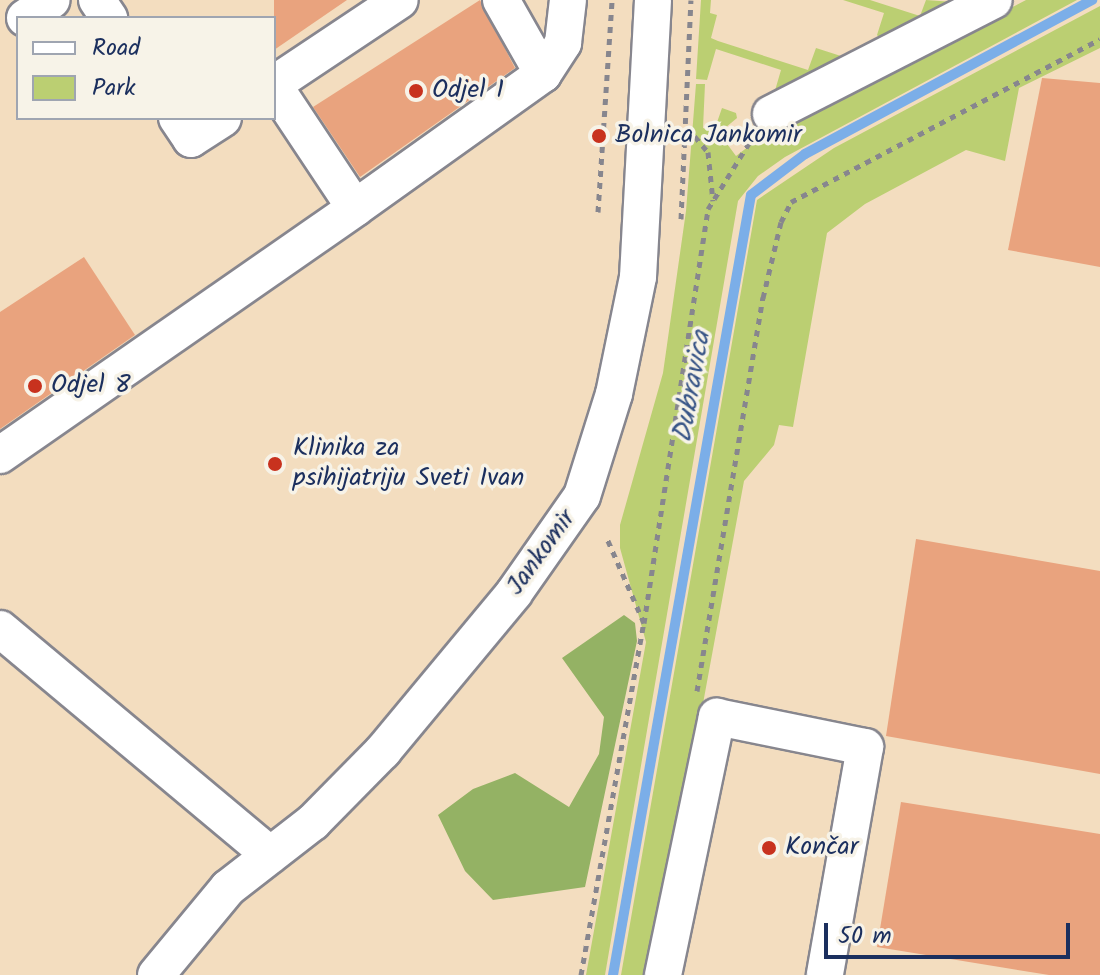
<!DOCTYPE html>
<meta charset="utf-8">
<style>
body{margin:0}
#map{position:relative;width:1100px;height:975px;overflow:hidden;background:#f3ddbf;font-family:Kalam,sans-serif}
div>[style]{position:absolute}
.green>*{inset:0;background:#bbcf72}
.forest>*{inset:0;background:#94b264}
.stream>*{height:10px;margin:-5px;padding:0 5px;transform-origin:5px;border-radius:5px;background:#7baee8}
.building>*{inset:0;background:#e9a37e}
.path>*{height:5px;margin-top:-2.5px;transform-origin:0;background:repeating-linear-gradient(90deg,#87868e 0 6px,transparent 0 12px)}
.roads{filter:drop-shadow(2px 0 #87868e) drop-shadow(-2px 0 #87868e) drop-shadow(0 2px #87868e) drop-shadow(0 -2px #87868e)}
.minor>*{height:36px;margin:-18px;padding:0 18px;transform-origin:18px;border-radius:18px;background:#fff}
.dots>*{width:22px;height:22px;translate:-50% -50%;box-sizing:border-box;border:4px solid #f7f3e8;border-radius:50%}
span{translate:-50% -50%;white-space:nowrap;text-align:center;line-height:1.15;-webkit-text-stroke:7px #f7f3e8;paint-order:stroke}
.poi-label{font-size:26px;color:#1b2f5e}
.left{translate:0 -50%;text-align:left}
.street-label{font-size:26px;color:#1b2f5e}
.water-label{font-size:28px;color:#385587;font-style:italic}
.legend{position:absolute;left:16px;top:16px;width:260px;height:104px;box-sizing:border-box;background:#f7f3e8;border:2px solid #9fa5b1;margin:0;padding:10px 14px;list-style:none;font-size:24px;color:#1b2f5e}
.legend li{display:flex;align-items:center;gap:16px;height:40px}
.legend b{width:40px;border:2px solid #9fa5b1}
.scale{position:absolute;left:824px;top:923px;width:246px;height:36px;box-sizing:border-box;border:4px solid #1b2f5e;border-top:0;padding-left:10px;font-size:24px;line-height:28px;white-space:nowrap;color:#1b2f5e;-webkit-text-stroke:6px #f7f3e8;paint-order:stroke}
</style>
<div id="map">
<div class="green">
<div style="clip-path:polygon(701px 0,711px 0,710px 13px,717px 15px,711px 38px,718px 41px,808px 70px,816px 48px,844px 57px,774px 94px,781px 70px,716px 49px,707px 80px,696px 79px)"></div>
<div style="clip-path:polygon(843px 0,870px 0,920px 16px,926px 0,953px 2px,881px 40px,877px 35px,884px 13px)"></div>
<div style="clip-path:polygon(1026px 0,1077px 0,785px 157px,758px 176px,738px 201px,605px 975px,586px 975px,646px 642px,620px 548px,620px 525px,663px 373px,686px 211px,696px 84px,705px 84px,703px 128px,714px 131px,722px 108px,736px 113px,737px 118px,719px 133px,736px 156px,757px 140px)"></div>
<div style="clip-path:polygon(1100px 6px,1100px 48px,1019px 88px,1005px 161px,966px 150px,865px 204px,827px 233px,793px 427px,779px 425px,774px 445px,744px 481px,653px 975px,621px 975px,757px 200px,834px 148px)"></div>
</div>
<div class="forest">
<div style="clip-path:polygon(624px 615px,635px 623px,637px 641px,585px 887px,493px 900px,465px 871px,438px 815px,473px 789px,515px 773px,569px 807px,599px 754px,604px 717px,562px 658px)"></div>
</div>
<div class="stream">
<div style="left:613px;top:975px;width:792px;rotate:-79.97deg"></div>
<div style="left:751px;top:195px;width:68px;rotate:-37.2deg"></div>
<div style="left:805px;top:154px;width:326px;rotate:-28.2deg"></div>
</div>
<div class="building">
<div style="clip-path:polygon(274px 0,347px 0,274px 50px)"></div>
<div style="clip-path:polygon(480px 0,515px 68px,360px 177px,313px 107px)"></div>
<div style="clip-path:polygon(1042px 78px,1100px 83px,1100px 267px,1008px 250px)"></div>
<div style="clip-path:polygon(84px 257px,135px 335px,0 429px,0 312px)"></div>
<div style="clip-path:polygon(916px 539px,1100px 571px,1100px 774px,886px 736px)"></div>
<div style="clip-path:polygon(901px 802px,1100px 834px,1100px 975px,1049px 975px,877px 947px)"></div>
</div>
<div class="path">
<div style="left:687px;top:127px;width:33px;rotate:50deg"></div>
<div style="left:708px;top:152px;width:49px;rotate:84.2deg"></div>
<div style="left:598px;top:212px;width:212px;rotate:-86.2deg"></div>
<div style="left:681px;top:219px;width:219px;rotate:-87.4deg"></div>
<div style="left:644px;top:623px;width:419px;rotate:-81.2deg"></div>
<div style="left:708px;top:209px;width:81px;rotate:-58.1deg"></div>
<div style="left:697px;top:691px;width:399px;rotate:-80.5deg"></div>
<div style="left:763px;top:298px;width:78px;rotate:-76.7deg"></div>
<div style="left:781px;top:222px;width:22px;rotate:-63deg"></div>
<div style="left:791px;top:202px;width:349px;rotate:-27.8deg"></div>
<div style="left:581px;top:975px;width:358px;rotate:-79.9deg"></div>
<div style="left:644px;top:623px;width:95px;rotate:-113.6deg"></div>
</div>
<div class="roads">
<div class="minor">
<div style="left:97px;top:0;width:22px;rotate:56deg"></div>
<div style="left:501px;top:0;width:85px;rotate:60.4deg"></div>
<div style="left:25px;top:18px;width:32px;rotate:-34deg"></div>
<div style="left:274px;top:84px;width:151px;rotate:-33.7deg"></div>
<div style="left:274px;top:86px;width:146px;rotate:56.4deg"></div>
<div style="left:355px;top:208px;width:231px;rotate:-35.5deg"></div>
<div style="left:543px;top:74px;width:37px;rotate:-57deg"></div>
<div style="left:563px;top:43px;width:43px;rotate:-83.4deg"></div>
<div style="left:771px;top:114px;width:250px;rotate:-27.1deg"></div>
<div style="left:177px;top:118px;width:25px;rotate:56deg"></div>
<div style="left:191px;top:139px;width:38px;rotate:-33deg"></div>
<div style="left:0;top:455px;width:432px;rotate:-34.8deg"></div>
<div style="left:0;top:629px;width:352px;rotate:39.9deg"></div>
<div style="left:156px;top:975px;width:113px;rotate:-50.4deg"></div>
<div style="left:228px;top:888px;width:108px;rotate:-37.8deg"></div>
<div style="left:313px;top:822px;width:100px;rotate:-45.4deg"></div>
<div style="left:383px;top:751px;width:205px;rotate:-50.3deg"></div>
<div style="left:514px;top:593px;width:118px;rotate:-55deg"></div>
<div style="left:582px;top:496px;width:107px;rotate:-72.6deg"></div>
<div style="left:614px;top:394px;width:119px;rotate:-78.4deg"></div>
<div style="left:638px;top:277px;width:277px;rotate:-86.9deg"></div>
<div style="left:663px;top:975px;width:264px;rotate:-78.2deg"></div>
<div style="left:717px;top:717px;width:151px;rotate:11.5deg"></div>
<div style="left:865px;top:747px;width:231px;rotate:100deg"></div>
</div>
</div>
<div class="dots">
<div style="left:416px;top:91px;background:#c8321e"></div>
<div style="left:599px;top:136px;background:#c8321e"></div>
<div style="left:35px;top:386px;background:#c8321e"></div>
<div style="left:275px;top:464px;background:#c8321e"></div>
<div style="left:769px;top:848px;background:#c8321e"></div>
</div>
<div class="poi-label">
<span class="left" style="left:432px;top:91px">Odjel 1</span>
<span class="left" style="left:615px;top:136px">Bolnica Jankomir</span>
<span class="left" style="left:51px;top:386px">Odjel 8</span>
<span class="left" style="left:293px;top:464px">Klinika za<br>psihijatriju Sveti Ivan</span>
<span class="left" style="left:785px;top:848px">Končar</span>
</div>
<div class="street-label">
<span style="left:542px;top:553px;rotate:-54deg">Jankomir</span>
</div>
<div class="water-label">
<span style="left:693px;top:387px;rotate:-80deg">Dubravica</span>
</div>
<ul class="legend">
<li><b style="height:10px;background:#fff"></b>Road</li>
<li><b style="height:22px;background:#bbcf72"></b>Park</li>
</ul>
<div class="scale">50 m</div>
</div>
